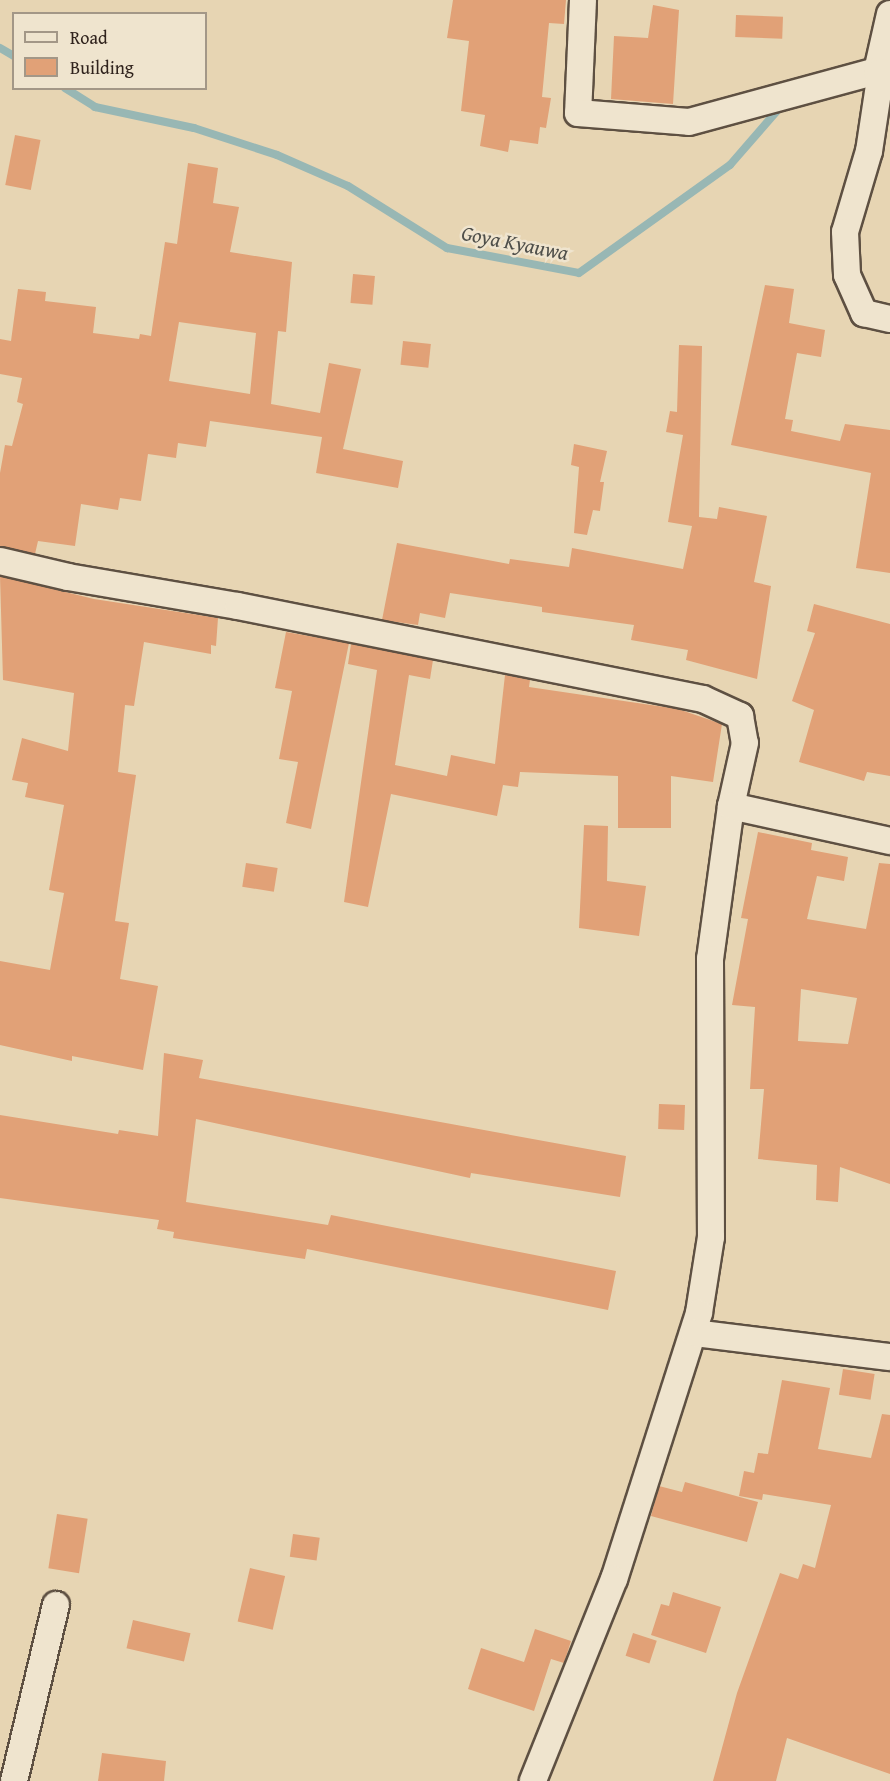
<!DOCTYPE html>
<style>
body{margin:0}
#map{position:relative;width:890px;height:1781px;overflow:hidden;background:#e7d5b3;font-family:"Gentium Book Plus",serif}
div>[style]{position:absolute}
.stream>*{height:8px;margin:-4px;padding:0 4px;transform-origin:4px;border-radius:4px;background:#98b7b4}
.building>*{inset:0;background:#e1a177;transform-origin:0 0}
.roads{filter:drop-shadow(2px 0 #5e5042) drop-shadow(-2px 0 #5e5042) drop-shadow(0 2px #5e5042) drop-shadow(0 -2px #5e5042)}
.minor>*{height:26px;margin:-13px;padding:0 13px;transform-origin:13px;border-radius:13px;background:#efe4ce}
span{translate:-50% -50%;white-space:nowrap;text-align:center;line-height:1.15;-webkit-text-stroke:5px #efe4ce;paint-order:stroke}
.water-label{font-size:21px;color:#4f4f4a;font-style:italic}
.legend{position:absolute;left:12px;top:12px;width:195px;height:78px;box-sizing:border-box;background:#efe4ce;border:2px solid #a39787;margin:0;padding:8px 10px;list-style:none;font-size:18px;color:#30231d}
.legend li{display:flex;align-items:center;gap:12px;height:30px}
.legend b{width:30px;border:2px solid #a39787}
</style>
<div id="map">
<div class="stream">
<div style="left:0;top:48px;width:16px;rotate:30deg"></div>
<div style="left:65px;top:88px;width:36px;rotate:32deg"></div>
<div style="left:95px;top:107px;width:101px;rotate:12deg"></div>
<div style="left:194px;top:128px;width:87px;rotate:18deg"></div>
<div style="left:277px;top:155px;width:77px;rotate:23.6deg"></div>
<div style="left:348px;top:186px;width:117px;rotate:32.1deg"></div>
<div style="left:447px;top:248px;width:134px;rotate:10.7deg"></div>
<div style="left:579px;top:273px;width:186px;rotate:-35.6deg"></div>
<div style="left:730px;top:165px;width:81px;rotate:-49deg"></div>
</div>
<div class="building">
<div style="clip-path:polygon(453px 0,566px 0,564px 24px,549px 23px,542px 97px,551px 98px,546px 128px,540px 127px,538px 144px,510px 140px,508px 152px,480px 146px,485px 115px,461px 111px,469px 41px,447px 38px)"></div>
<div style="clip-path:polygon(653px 5px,679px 10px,673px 104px,611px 99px,614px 36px,648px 38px)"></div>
<div style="left:736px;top:15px;width:47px;height:22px;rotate:2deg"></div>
<div style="left:15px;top:135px;width:26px;height:51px;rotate:11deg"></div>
<div style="clip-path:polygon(evenodd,188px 163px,218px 168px,213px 203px,239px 207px,230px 252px,292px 262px,286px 332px,278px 331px,271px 404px,320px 413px,329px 363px,361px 369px,343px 449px,403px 461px,398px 488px,316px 473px,322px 437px,210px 421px,206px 447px,178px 443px,176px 458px,148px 454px,141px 501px,120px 498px,118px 510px,81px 504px,75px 546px,38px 541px,35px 554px,0 546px,0 473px,5px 445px,12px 446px,23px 404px,17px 402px,22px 378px,0 374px,0 339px,11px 341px,18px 289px,46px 292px,45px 301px,96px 307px,93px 333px,139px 339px,140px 334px,151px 336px,165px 242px,177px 244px,188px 163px,179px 322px,256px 333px,250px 394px,169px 381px,179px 322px)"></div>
<div style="left:353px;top:274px;width:22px;height:29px;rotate:5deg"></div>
<div style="clip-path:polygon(765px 285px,794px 289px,789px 323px,825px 330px,821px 357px,797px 353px,785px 419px,793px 420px,791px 431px,840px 441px,845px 424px,890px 430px,890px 573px,856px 568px,871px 473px,731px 445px)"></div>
<div style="left:403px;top:341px;width:28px;height:24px;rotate:6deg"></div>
<div style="clip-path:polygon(679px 345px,702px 346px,699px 517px,717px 519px,719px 507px,767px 516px,754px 582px,771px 586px,757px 679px,686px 660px,688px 650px,631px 640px,634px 625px,542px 612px,542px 607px,450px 593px,445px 618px,420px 613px,418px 625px,382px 620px,397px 543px,509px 564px,510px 559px,569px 567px,572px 548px,683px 569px,692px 526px,668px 522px,683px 435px,666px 432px,670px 411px,677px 412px)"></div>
<div style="clip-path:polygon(574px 444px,607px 451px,600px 482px,604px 482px,600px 511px,593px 510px,587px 535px,574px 533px,579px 467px,571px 465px)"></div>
<div style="clip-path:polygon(0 576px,94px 599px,218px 618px,216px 646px,211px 645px,211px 654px,144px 642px,134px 706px,125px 705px,118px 772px,136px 775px,115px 921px,129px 923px,120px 979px,158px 986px,143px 1070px,72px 1056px,72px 1061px,0 1045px,0 961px,50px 970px,64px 893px,49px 890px,64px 805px,25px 797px,28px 783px,12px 780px,22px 738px,68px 751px,74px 693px,3px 680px)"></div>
<div style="clip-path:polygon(814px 604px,890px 624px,890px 776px,867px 772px,864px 781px,799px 762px,814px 710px,792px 701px,815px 633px,807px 631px)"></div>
<div style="clip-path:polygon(286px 632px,349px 643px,311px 829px,286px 823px,298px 762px,279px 759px,292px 691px,275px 688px)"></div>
<div style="clip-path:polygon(351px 644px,433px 660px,430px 679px,409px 675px,395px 765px,447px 776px,451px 755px,495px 764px,505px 675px,530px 680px,529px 687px,678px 709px,722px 724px,713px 782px,671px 776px,671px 828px,618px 828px,618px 776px,520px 772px,518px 787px,503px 785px,497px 816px,391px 794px,368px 907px,344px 902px,377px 670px,348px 664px)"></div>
<div style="clip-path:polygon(584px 825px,608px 826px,607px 881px,646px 886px,639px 936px,579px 928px)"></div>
<div style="clip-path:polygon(evenodd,758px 832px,812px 843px,811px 850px,848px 857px,844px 881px,817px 876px,807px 919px,866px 929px,879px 863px,890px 864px,890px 1184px,840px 1167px,838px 1202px,816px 1200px,817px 1165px,758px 1159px,764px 1089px,750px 1089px,755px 1007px,732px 1005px,748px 919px,741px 918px,758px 832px,801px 989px,857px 998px,848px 1044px,798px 1041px,801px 989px)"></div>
<div style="left:246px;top:863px;width:32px;height:24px;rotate:9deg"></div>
<div style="clip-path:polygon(164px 1053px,203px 1060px,199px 1078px,626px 1156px,620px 1197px,471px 1173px,470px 1178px,196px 1119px,186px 1202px,328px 1225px,331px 1215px,616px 1271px,608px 1310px,307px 1249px,305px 1259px,173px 1238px,174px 1232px,157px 1229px,159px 1220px,0 1198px,0 1115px,118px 1134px,119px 1130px,158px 1136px)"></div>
<div style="left:659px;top:1104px;width:26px;height:25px;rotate:2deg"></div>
<div style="left:843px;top:1369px;width:32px;height:26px;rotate:9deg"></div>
<div style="clip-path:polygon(782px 1380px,830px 1388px,818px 1449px,871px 1458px,882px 1414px,890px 1415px,890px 1774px,787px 1738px,776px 1781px,713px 1781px,737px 1693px,780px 1573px,798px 1579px,803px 1564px,815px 1568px,831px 1505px,763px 1494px,762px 1500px,739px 1496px,744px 1471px,754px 1473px,758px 1453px,768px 1454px)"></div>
<div style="clip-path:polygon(685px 1482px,758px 1502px,747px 1542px,651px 1516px,659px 1486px,682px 1492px)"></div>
<div style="left:57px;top:1514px;width:31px;height:55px;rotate:9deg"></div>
<div style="left:293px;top:1534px;width:27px;height:23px;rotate:8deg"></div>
<div style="left:250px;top:1568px;width:36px;height:55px;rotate:13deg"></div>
<div style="clip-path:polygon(673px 1592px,721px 1607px,706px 1653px,651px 1635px,661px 1604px,669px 1606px)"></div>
<div style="left:133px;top:1620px;width:59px;height:29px;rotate:13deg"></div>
<div style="clip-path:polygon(535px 1629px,571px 1641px,564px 1663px,551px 1659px,534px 1711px,468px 1689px,481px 1648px,524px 1662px)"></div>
<div style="left:633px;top:1633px;width:25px;height:24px;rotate:18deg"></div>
<div style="clip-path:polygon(102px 1753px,166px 1761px,164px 1781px,98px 1781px)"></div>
</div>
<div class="roads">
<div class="minor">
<div style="left:583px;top:0;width:113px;rotate:92.5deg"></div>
<div style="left:578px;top:113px;width:111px;rotate:4.6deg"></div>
<div style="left:689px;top:122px;width:195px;rotate:-15.2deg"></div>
<div style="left:890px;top:14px;width:58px;rotate:102.8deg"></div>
<div style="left:877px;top:71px;width:4px;rotate:14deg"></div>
<div style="left:881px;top:72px;width:80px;rotate:98.6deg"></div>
<div style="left:869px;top:151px;width:84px;rotate:106.5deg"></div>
<div style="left:845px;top:232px;width:43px;rotate:87.3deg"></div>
<div style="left:847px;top:275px;width:42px;rotate:65.9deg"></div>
<div style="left:864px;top:313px;width:27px;rotate:13deg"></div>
<div style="left:0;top:561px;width:70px;rotate:13.2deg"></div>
<div style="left:68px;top:577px;width:172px;rotate:9.7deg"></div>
<div style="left:238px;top:606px;width:474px;rotate:11.3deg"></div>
<div style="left:703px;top:699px;width:41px;rotate:24.7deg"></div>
<div style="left:740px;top:716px;width:27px;rotate:80deg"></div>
<div style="left:745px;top:743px;width:65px;rotate:102.5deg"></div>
<div style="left:731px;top:806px;width:154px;rotate:97.8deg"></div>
<div style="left:710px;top:959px;width:278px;rotate:89.8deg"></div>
<div style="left:711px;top:1237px;width:77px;rotate:99deg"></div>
<div style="left:699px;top:1313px;width:279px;rotate:107.7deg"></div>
<div style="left:614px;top:1579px;width:218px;rotate:111.9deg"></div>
<div style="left:731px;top:806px;width:163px;rotate:12.4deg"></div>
<div style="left:694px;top:1333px;width:197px;rotate:7deg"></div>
<div style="left:14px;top:1781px;width:181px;rotate:-76.6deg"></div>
</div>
</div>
<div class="water-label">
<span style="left:515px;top:243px;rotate:11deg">Goya Kyauwa</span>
</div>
<ul class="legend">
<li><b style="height:8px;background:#efe4ce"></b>Road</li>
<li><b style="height:16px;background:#e1a177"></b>Building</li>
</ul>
</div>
